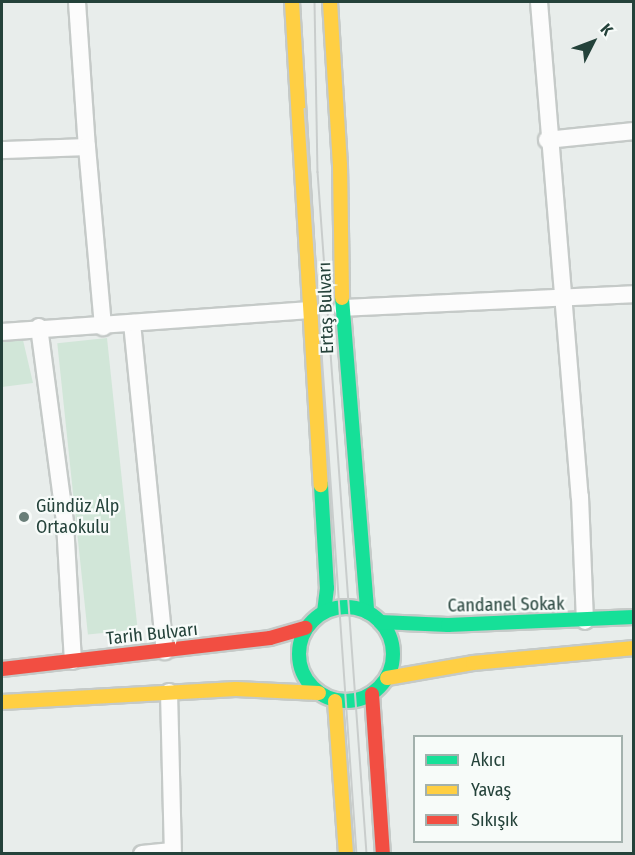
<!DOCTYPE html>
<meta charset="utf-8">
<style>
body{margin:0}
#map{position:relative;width:635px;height:855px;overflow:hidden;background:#e8edeb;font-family:"Fira Sans Condensed",sans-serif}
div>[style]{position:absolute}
.green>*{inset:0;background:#d1e6d8;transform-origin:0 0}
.roads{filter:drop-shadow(2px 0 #c5cac8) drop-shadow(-2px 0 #c5cac8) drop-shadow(0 2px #c5cac8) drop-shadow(0 -2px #c5cac8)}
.street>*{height:16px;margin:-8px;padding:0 8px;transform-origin:8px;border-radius:8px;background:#fcfcfc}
.fast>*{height:14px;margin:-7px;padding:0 7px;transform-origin:7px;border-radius:7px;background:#16e098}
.fast>.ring{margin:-7px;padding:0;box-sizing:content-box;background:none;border:14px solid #16e098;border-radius:50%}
.slow>*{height:14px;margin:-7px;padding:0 7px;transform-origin:7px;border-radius:7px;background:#ffcf43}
.jam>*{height:14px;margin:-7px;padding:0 7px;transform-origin:7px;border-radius:7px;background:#f24e42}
.tram>*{height:1.5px;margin:-0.75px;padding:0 0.75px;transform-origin:0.75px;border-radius:0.75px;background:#c9cdcc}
.dots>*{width:16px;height:16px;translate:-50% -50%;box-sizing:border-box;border:3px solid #f7fbf9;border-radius:50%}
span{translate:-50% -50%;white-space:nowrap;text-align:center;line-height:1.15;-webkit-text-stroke:4.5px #f7fbf9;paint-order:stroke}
.street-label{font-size:18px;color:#24423a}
.poi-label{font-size:18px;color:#24423a}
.left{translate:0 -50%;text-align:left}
.frame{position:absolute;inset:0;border:3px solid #24423a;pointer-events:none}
.legend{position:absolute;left:413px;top:735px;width:210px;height:108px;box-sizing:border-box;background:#f7fbf9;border:2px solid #a3b1ad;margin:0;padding:8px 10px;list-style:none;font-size:18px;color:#24423a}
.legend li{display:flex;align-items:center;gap:12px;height:30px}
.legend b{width:30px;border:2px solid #a3b1ad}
.north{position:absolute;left:563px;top:12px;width:60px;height:60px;-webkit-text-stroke:4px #f7fbf9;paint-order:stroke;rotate:48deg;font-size:16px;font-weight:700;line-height:24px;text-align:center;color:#24423a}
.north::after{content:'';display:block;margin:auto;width:21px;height:27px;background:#24423a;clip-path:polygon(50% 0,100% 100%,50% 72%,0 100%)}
</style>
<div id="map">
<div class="green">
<div style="left:107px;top:338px;width:293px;height:50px;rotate:84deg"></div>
<div style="clip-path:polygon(23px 340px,33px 383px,2px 387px,2px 342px)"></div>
</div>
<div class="roads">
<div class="street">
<div style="left:77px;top:2px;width:145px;rotate:86.1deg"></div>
<div style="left:539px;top:2px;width:497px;rotate:85.3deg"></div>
<div style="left:580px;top:497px;width:124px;rotate:87.7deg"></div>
<div style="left:547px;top:140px;width:87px;rotate:-5.9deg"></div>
<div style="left:2px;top:150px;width:85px;rotate:-2deg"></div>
<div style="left:87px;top:147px;width:181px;rotate:84.9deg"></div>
<div style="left:342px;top:308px;width:292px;rotate:-2.7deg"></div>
<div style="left:132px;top:323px;width:330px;rotate:84.3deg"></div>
<div style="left:39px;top:327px;width:198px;rotate:82.4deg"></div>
<div style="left:65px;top:523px;width:138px;rotate:86.7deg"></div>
<div style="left:2px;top:332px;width:308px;rotate:-4.1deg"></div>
<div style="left:169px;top:692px;width:162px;rotate:88.6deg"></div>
<div style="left:142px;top:854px;width:30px;rotate:-6deg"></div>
</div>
<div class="fast">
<div style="left:342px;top:298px;width:315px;rotate:85.4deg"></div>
<div style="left:321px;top:485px;width:103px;rotate:86.7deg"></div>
<div style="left:327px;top:588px;width:24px;rotate:97deg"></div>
<div class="ring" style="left:299px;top:607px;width:80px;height:80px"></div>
<div style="left:380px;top:622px;width:68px;rotate:2.5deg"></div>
<div style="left:448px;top:625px;width:186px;rotate:-2.5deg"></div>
</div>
<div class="slow">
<div style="left:292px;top:2px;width:484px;rotate:86.6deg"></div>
<div style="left:330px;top:2px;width:163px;rotate:86.5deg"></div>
<div style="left:340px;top:165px;width:133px;rotate:89.1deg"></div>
<div style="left:387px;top:678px;width:87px;rotate:-9.9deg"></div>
<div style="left:473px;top:663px;width:162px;rotate:-5.3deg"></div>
<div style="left:335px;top:701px;width:153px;rotate:85.9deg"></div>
<div style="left:2px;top:702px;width:234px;rotate:-3.2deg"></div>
<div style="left:236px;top:689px;width:83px;rotate:2.8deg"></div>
</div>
<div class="jam">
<div style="left:2px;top:669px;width:270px;rotate:-6.6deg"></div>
<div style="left:270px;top:638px;width:37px;rotate:-16deg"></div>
<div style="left:372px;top:694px;width:160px;rotate:86.1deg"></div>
</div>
</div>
<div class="tram">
<div style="left:315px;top:2px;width:170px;rotate:89deg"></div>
<div style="left:318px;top:172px;width:684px;rotate:85.89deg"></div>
<div style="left:305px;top:109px;width:747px;rotate:86.01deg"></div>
</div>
<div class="dots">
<div style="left:24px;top:517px;background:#697e78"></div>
</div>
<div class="street-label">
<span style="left:326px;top:308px;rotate:-92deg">Ertaş Bulvarı</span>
<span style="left:506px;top:605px;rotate:-1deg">Candanel Sokak</span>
<span style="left:152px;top:634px;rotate:-6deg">Tarih Bulvarı</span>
</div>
<div class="poi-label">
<span class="left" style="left:36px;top:517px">Gündüz Alp<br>Ortaokulu</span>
</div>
<div class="frame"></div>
<ul class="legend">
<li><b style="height:8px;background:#16e098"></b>Akıcı</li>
<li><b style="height:8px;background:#ffcf43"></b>Yavaş</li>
<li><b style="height:8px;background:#f24e42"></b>Sıkışık</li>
</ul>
<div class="north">K</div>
</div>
